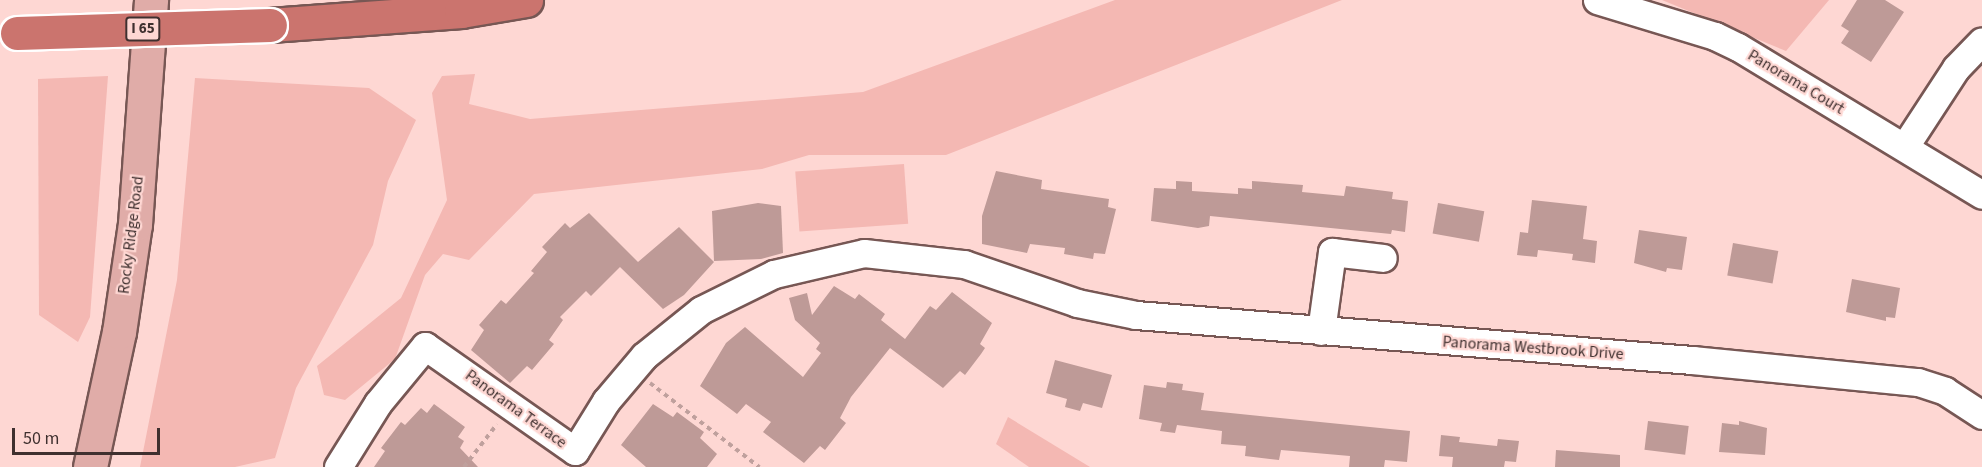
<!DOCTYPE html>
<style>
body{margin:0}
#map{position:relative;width:1982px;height:467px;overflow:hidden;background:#fed7d3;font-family:"Source Sans 3",sans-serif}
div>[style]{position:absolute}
.green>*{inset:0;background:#f4b8b3;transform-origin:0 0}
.building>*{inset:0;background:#be9a97;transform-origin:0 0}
.path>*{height:4px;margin-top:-2px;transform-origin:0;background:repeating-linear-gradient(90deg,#bfa09d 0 4.5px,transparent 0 9px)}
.roads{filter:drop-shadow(2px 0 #775754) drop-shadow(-2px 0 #775754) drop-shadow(0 2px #775754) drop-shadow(0 -2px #775754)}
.minor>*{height:27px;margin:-13.5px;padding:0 13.5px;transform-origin:13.5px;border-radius:13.5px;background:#fff}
.major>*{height:33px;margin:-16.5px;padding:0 16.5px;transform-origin:16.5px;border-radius:16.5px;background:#e0aca8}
.highway>*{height:33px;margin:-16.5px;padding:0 16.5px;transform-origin:16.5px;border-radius:16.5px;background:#cb746e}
.bridges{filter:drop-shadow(2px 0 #fff) drop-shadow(-2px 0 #fff) drop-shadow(0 2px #fff) drop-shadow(0 -2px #fff)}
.highway-bridge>*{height:33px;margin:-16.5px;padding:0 16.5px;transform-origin:16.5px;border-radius:16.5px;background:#cb746e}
span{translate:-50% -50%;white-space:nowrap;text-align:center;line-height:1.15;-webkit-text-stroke:4.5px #fed7d3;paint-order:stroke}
.shield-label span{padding:2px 4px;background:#fed7d3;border:2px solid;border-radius:4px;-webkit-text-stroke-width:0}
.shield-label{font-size:15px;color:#3f302f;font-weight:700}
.street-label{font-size:16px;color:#3f302f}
.scale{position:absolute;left:12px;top:428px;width:148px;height:27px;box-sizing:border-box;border:3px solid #3f302f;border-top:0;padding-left:8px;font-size:18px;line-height:21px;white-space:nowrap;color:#3f302f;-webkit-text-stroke:4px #fed7d3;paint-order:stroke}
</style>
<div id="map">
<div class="green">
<div style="clip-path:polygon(1115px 0,1342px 0,946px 155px,809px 155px,762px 169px,534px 194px,469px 260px,443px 254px,425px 275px,395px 359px,345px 400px,324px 395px,317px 366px,401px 298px,447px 200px,432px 93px,442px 76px,475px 74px,469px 104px,530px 119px,863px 92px)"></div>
<div style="clip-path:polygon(1662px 0,1829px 0,1786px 51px)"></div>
<div style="clip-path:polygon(108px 76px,90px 317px,78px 342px,39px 315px,38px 79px)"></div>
<div style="clip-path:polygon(195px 78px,369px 88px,416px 120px,388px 181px,373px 245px,296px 388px,275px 458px,235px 467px,140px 467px,177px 280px)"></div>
<div style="left:904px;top:164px;width:60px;height:109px;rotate:86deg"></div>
<div style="clip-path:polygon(1008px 417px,1090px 467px,1029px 467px,996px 444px)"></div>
</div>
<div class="building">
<div style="clip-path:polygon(1857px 0,1885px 0,1904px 12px,1871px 62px,1841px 43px,1849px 31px,1841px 26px)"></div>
<div style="clip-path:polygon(996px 171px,1042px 180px,1041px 189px,1109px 199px,1108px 207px,1116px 209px,1105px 254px,1094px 253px,1093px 259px,1064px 254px,1065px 248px,1030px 244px,1027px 253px,982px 244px,982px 216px)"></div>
<div style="clip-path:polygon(1176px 181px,1192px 182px,1192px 191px,1238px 194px,1238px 188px,1252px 189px,1252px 181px,1303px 185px,1302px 192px,1344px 196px,1346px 186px,1393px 192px,1392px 199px,1408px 201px,1405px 232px,1392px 230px,1391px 234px,1210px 216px,1209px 226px,1198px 228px,1151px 221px,1154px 188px,1176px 189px)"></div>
<div style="clip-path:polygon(1532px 200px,1587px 206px,1583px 239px,1597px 241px,1595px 263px,1572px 260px,1573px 254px,1538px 250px,1537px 257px,1517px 255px,1520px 232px,1528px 233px)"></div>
<div style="clip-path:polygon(758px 203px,781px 206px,783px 253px,761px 259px,714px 261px,712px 211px)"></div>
<div style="left:1438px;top:203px;width:47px;height:31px;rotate:10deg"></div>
<div style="clip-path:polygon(589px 213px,638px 262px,679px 227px,714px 262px,684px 295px,663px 309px,620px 267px,591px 296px,586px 291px,560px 317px,563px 320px,549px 340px,554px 344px,532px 370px,527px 366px,510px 383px,471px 350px,484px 330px,479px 325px,501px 300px,506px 304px,534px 273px,531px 271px,547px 252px,542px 247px,565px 223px,570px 228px)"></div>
<div style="clip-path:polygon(1639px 230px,1687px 237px,1682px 270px,1667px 268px,1666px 272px,1634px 263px)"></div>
<div style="left:1733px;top:243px;width:46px;height:33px;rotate:10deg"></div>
<div style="clip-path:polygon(1852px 279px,1900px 288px,1895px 318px,1886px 317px,1886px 321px,1846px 312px)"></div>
<div style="clip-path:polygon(834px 286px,855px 299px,859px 294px,885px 314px,881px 320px,905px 339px,930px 306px,936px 310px,952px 292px,992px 323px,980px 344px,985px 348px,981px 354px,965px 375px,960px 371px,943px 388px,890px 348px,851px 397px,840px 418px,846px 423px,825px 450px,820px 446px,804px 463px,763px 432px,771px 422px,746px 404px,737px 414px,700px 386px,726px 343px,745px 327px,803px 377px,821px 353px,816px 349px,820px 343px,795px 320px,789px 298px,807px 293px,812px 315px)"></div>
<div style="clip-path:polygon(1055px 360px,1112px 375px,1102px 408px,1083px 403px,1080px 411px,1065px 407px,1067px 399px,1046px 393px)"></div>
<div style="clip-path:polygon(1167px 382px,1183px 384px,1182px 390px,1204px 393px,1201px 410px,1410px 431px,1407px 462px,1385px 460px,1384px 467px,1349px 467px,1350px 456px,1281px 450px,1279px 460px,1245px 456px,1246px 446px,1221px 444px,1222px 431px,1177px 425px,1175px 433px,1160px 431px,1162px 423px,1139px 419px,1144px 385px,1166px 388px)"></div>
<div style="clip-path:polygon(434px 404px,465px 427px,458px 437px,464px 441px,460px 448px,478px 467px,374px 467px,385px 451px,381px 448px,401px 422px,405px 425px,421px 408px,427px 413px)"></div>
<div style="clip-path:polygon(653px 404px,673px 417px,677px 412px,704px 432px,700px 438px,717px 454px,707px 467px,646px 467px,621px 445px)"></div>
<div style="left:1648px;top:421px;width:41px;height:29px;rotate:7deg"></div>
<div style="clip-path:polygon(1739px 421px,1767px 428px,1765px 455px,1719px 452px,1722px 423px,1739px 425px)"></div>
<div style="clip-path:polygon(1441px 435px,1460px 437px,1459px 442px,1497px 446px,1498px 439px,1519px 441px,1516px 462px,1505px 461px,1504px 467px,1452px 467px,1453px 457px,1439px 456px)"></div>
<div style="clip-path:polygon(1556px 450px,1620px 455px,1620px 467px,1555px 467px)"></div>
</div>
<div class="path">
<div style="left:650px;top:383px;width:138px;rotate:37.6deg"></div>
<div style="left:464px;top:467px;width:54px;rotate:-52.5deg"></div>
</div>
<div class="roads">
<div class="minor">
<div style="left:1597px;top:0;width:123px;rotate:17deg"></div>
<div style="left:1715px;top:36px;width:25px;rotate:26deg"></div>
<div style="left:1738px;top:47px;width:285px;rotate:31.2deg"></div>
<div style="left:1905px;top:146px;width:93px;rotate:-56.8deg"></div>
<div style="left:1956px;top:68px;width:37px;rotate:-46deg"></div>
<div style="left:1321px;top:331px;width:80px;rotate:-82.1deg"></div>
<div style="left:1332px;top:252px;width:51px;rotate:6.7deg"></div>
<div style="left:338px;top:467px;width:75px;rotate:-58deg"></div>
<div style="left:378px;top:403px;width:74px;rotate:-50.5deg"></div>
<div style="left:425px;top:346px;width:183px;rotate:35deg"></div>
<div style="left:575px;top:451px;width:59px;rotate:-58.2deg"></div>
<div style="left:606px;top:401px;width:59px;rotate:-49.8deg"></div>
<div style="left:644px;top:356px;width:73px;rotate:-38.9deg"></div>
<div style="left:701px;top:310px;width:81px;rotate:-26.3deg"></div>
<div style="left:774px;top:274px;width:92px;rotate:-13.1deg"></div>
<div style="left:864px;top:253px;width:101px;rotate:6.3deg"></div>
<div style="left:964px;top:264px;width:120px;rotate:19deg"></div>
<div style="left:1077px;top:303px;width:60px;rotate:11.5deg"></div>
<div style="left:1136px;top:315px;width:558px;rotate:4.63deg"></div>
<div style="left:1692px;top:360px;width:227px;rotate:5.6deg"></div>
<div style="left:1918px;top:382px;width:28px;rotate:18deg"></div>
<div style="left:1945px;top:391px;width:44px;rotate:33deg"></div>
</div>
<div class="major">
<div style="left:90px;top:467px;width:138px;rotate:-77.9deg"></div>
<div style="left:119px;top:332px;width:109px;rotate:-81.6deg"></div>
<div style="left:135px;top:224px;width:225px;rotate:-85.9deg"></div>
</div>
<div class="highway">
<div style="left:270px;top:25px;width:192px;rotate:-4.2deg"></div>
<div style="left:461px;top:11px;width:66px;rotate:-9.6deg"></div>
</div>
</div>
<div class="bridges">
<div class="highway-bridge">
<div style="left:17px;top:33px;width:253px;rotate:-1.8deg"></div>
</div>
</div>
<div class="shield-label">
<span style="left:143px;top:29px">I 65</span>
</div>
<div class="street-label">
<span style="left:1796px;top:82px;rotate:31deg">Panorama Court</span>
<span style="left:131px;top:235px;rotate:-83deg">Rocky Ridge Road</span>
<span style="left:1533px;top:348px;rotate:4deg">Panorama Westbrook Drive</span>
<span style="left:516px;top:409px;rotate:36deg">Panorama Terrace</span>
</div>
<div class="scale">50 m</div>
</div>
